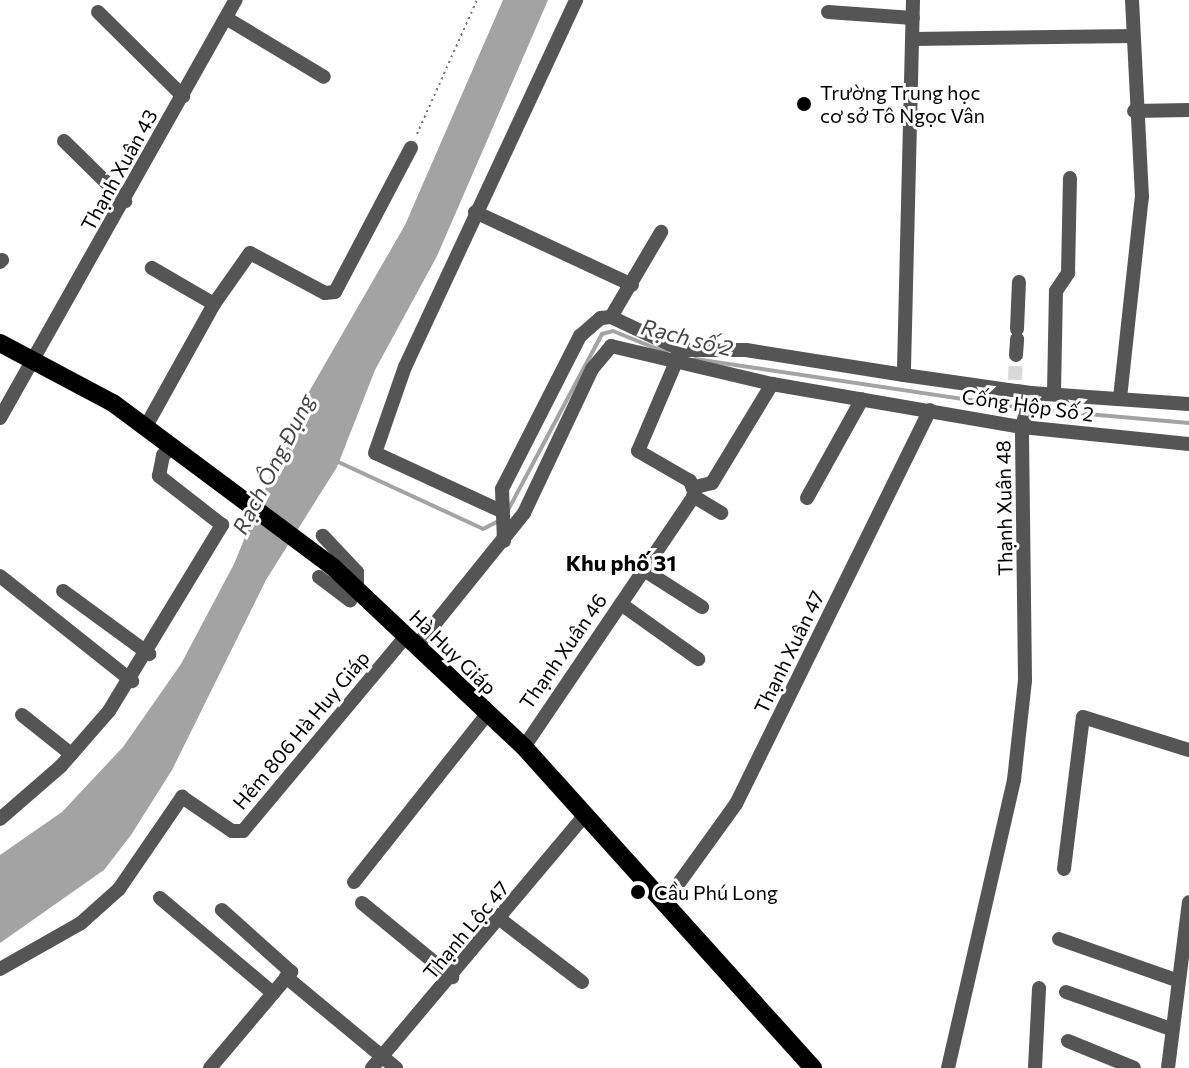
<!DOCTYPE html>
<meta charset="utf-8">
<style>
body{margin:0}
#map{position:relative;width:1189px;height:1068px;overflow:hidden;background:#fff;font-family:Commissioner,sans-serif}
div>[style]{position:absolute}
.water>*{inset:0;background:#a3a3a3}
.stream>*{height:4px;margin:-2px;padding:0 2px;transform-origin:2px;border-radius:2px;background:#a3a3a3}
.minor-tunnel>*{height:14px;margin-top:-7px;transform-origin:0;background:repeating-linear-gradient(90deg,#d9d9d9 0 14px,transparent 0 21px)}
.path>*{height:2px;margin-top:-1px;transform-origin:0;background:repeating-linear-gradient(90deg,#777 0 2px,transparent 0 6px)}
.minor>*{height:14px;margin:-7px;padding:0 7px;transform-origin:7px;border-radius:7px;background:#555}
.major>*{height:18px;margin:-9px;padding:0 9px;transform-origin:9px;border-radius:9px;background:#000}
.dots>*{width:22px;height:22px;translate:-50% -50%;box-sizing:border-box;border:4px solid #fff;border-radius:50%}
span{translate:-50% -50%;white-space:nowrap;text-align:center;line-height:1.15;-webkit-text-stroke:6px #fff;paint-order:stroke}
.poi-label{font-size:20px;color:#000}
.left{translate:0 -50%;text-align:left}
.street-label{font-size:20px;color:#000}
.water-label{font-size:22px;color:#444;font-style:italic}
.neighbourhood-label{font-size:22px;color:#000;font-weight:700}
</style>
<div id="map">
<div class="water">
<div style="clip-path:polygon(503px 0,548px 0,437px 256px,375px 370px,337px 467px,266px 580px,172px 770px,131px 835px,104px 870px,0 943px,0 855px,62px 812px,123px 747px,181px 664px,234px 564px,295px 416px,405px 225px)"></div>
</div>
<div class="stream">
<div style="left:695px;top:359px;width:331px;rotate:8.5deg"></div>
<div style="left:1031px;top:409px;width:159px;rotate:5.1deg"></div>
<div style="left:334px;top:460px;width:164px;rotate:24.8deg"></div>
<div style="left:483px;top:529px;width:18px;rotate:-27deg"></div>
<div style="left:507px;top:512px;width:202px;rotate:-61.9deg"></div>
<div style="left:602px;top:334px;width:11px;rotate:-15deg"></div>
<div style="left:613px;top:331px;width:58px;rotate:22.2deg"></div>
</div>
<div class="minor-tunnel">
<div style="left:1015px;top:380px;width:25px;rotate:-88deg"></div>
</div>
<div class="path">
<div style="left:417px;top:134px;width:147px;rotate:-65.9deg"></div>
</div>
<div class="minor">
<div style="left:913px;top:0;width:375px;rotate:91.4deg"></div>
<div style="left:904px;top:375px;width:128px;rotate:8.1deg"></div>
<div style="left:1031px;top:393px;width:158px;rotate:4deg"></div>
<div style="left:98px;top:12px;width:120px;rotate:44.7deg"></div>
<div style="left:828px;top:12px;width:85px;rotate:4deg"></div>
<div style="left:226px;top:18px;width:114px;rotate:31deg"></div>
<div style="left:913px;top:39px;width:220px;rotate:-0.8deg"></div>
<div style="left:1134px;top:111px;width:55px;rotate:-1deg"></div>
<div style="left:64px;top:141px;width:86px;rotate:44.5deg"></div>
<div style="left:475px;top:212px;width:173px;rotate:24.9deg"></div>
<div style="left:0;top:262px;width:3px;rotate:-45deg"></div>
<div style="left:214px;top:304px;width:62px;rotate:-54.8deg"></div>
<div style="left:250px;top:253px;width:85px;rotate:28.1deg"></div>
<div style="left:325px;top:293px;width:10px;rotate:-6deg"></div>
<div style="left:335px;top:292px;width:163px;rotate:-62.2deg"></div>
<div style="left:611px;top:317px;width:77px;rotate:25.2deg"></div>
<div style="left:681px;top:350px;width:65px"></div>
<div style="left:746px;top:350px;width:160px;rotate:9deg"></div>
<div style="left:611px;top:317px;width:99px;rotate:-59.5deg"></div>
<div style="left:1017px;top:329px;width:47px;rotate:-87.6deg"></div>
<div style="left:1016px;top:355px;width:16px;rotate:-86deg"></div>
<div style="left:1054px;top:393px;width:102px;rotate:-88.9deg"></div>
<div style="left:1056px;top:291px;width:22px;rotate:-56deg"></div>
<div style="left:1068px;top:273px;width:95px;rotate:-88.8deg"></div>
<div style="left:1120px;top:398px;width:202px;rotate:-83.8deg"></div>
<div style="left:1142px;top:197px;width:197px;rotate:-92.9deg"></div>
<div style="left:0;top:418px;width:480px;rotate:-60.6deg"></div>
<div style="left:145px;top:428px;width:142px;rotate:-60.9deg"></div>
<div style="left:214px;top:304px;width:72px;rotate:-149.9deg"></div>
<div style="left:695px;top:487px;width:17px;rotate:-13deg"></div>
<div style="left:712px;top:483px;width:116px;rotate:-58.8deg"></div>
<div style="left:772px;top:384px;width:254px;rotate:9.8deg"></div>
<div style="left:1022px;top:427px;width:168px;rotate:5.8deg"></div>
<div style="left:693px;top:496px;width:33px;rotate:31deg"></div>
<div style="left:807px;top:498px;width:113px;rotate:-60.9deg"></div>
<div style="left:499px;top:510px;width:136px;rotate:-155.3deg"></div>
<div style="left:375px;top:453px;width:91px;rotate:-70.8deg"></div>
<div style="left:405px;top:367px;width:405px;rotate:-65deg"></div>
<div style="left:504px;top:541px;width:52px;rotate:-92.2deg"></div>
<div style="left:502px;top:489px;width:172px;rotate:-63deg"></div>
<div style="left:580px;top:336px;width:28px;rotate:-41deg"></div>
<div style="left:601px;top:318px;width:10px;rotate:-6deg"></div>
<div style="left:644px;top:570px;width:69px;rotate:32.5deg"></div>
<div style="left:0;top:576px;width:169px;rotate:38.5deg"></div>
<div style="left:319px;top:577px;width:39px;rotate:37deg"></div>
<div style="left:350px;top:600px;width:12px;rotate:-55deg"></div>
<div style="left:357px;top:590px;width:18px;rotate:-90deg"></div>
<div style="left:357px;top:572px;width:50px;rotate:-133.4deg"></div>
<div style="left:63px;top:591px;width:107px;rotate:36.2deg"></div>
<div style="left:621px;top:604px;width:95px;rotate:35.5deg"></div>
<div style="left:416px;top:647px;width:172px;rotate:-51.1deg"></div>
<div style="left:524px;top:513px;width:159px;rotate:-64.7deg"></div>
<div style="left:592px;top:369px;width:30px;rotate:-50deg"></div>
<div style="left:611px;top:346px;width:165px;rotate:13.3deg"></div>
<div style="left:22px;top:715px;width:63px;rotate:38.5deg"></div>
<div style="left:524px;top:747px;width:305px;rotate:-55.9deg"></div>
<div style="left:695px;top:494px;width:14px;rotate:-111deg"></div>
<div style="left:690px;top:481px;width:60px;rotate:-150deg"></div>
<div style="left:638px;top:451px;width:110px;rotate:-66.9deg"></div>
<div style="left:0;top:819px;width:81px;rotate:-41deg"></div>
<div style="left:61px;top:766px;width:73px;rotate:-48.9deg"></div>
<div style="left:109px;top:711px;width:218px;rotate:-58.7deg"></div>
<div style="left:222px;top:525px;width:80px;rotate:-142.1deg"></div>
<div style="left:159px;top:476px;width:21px;rotate:-79deg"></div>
<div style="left:163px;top:455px;width:12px;rotate:-35deg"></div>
<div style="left:1064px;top:869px;width:153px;rotate:-82.9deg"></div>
<div style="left:1083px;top:717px;width:111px;rotate:17.3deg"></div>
<div style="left:354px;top:882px;width:214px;rotate:-51.6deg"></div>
<div style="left:160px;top:898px;width:148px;rotate:40.1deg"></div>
<div style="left:666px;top:901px;width:120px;rotate:-54.2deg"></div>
<div style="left:736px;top:804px;width:439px;rotate:-63.8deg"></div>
<div style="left:362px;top:903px;width:117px;rotate:39.4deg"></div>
<div style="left:501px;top:920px;width:102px;rotate:37.4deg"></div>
<div style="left:1059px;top:939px;width:124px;rotate:19.3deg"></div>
<div style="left:0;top:969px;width:93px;rotate:-29.6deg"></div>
<div style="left:81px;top:923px;width:51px;rotate:-41.8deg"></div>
<div style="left:119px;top:889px;width:112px;rotate:-55.6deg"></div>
<div style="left:182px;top:797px;width:60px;rotate:34.2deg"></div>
<div style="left:232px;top:831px;width:11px"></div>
<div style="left:243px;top:831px;width:253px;rotate:-50.1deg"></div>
<div style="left:286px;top:977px;width:143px;rotate:39.6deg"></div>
<div style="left:1066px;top:992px;width:111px;rotate:19.4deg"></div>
<div style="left:1068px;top:1041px;width:71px;rotate:22.2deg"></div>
<div style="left:210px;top:1068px;width:126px;rotate:-49.8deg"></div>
<div style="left:291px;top:972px;width:93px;rotate:-138.1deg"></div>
<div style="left:372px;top:1068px;width:332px;rotate:-49.9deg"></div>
<div style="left:948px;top:1068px;width:295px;rotate:-77.1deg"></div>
<div style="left:1014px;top:780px;width:101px;rotate:-83.7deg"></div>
<div style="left:1025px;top:680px;width:253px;rotate:-90.7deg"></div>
<div style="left:1022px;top:427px;width:35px;rotate:-75deg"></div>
<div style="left:1035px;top:1068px;width:80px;rotate:-87.1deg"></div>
<div style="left:1168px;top:1068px;width:167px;rotate:-82.8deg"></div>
</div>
<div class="major">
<div style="left:0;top:343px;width:128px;rotate:28deg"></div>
<div style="left:113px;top:403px;width:274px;rotate:36.7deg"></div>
<div style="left:333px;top:567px;width:262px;rotate:43.3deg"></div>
<div style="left:524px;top:747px;width:432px;rotate:48deg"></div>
</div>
<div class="dots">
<div style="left:804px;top:104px;background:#000"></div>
<div style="left:638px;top:892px;background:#000"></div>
</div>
<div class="poi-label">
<span class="left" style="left:820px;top:104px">Trường Trung học<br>cơ sở Tô Ngọc Vân</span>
<span class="left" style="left:654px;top:892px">Cầu Phú Long</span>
</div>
<div class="street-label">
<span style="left:119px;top:170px;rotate:-61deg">Thạnh Xuân 43</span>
<span style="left:1028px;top:405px;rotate:8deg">Cống Hộp Số 2</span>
<span style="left:1004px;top:508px;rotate:-91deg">Thạnh Xuân 48</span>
<span style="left:563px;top:651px;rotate:-55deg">Thạnh Xuân 46</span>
<span style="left:453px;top:652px;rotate:44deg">Hà Huy Giáp</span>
<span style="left:789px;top:652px;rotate:-64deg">Thạnh Xuân 47</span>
<span style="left:301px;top:730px;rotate:-50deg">Hẻm 806 Hà Huy Giáp</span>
<span style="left:466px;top:930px;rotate:-50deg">Thạnh Lộc 47</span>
</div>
<div class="water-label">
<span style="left:687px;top:337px;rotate:14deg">Rạch số 2</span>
<span style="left:273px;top:464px;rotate:-63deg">Rạch Ông Đụng</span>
</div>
<div class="neighbourhood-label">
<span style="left:621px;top:563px">Khu phố 31</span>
</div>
</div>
